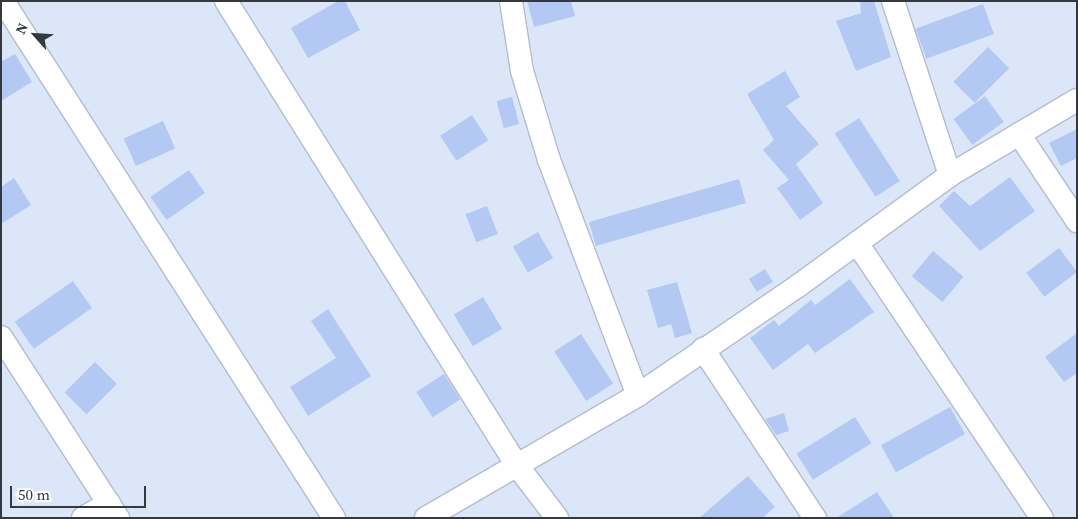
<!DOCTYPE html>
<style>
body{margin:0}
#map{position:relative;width:1078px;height:519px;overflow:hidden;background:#dce6f9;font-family:"Source Serif 4",serif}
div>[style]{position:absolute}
.building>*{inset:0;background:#b3c8f3;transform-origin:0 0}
.roads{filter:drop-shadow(1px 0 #b3bcce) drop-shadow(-1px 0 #b3bcce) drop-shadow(0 1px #b3bcce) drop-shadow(0 -1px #b3bcce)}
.minor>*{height:22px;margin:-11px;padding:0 11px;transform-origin:11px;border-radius:11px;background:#fff}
span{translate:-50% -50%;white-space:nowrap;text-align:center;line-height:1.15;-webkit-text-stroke:4px #fff;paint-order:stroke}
.frame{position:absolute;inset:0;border:2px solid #34383f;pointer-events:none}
.north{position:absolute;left:10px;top:10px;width:50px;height:50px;-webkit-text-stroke:4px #fff;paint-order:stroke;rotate:296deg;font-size:14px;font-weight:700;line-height:20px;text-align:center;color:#34383f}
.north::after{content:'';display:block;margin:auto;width:18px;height:22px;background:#34383f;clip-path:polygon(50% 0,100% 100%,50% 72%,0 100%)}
.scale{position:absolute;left:10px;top:486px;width:136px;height:22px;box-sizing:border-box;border:2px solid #34383f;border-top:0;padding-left:6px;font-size:15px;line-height:18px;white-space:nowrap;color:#34383f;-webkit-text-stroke:4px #fff;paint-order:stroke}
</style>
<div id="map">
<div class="building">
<div style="clip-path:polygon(338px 1px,345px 1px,360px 30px,308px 58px,291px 28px)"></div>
<div style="clip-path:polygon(527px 1px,571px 1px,575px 16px,534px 27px)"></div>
<div style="clip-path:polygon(860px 1px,874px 1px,891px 57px,856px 71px,836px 21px,861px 13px)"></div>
<div style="left:983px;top:4px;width:32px;height:72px;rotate:70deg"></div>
<div style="left:988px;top:47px;width:30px;height:49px;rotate:45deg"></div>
<div style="clip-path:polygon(15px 54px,32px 82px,1px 101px,1px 62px)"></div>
<div style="clip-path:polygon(785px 71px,800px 97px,786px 106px,819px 144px,796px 164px,823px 203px,800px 220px,777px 188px,789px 180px,763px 150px,774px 140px,747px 94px)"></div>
<div style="left:985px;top:96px;width:32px;height:39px;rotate:54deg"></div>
<div style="left:512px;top:97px;width:28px;height:16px;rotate:75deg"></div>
<div style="left:472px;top:115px;width:30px;height:38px;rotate:57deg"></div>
<div style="left:859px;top:118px;width:75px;height:29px;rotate:57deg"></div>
<div style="left:163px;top:121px;width:30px;height:43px;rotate:66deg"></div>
<div style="clip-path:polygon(1077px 129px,1077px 158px,1061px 166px,1049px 143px)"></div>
<div style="left:189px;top:170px;width:28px;height:47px;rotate:55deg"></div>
<div style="clip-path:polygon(1010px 177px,1035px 211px,980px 251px,939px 206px,954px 191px,970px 206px)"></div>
<div style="clip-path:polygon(14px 178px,31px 205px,1px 224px,1px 187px)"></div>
<div style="left:739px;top:179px;width:25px;height:156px;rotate:74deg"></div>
<div style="left:487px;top:206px;width:30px;height:23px;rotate:69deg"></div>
<div style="left:538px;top:232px;width:30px;height:29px;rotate:60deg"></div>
<div style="left:1059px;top:248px;width:30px;height:41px;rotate:53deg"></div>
<div style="left:933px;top:251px;width:40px;height:33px;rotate:40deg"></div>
<div style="left:765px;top:269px;width:15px;height:19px;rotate:58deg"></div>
<div style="clip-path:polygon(850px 279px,874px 312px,815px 353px,808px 344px,773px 370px,750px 338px,774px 320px,779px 326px,811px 300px,815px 305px)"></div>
<div style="left:73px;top:281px;width:33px;height:71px;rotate:55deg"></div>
<div style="clip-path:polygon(677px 282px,692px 333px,675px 338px,671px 324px,658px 328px,647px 290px)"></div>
<div style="left:483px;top:297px;width:37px;height:34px;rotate:59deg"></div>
<div style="clip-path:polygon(328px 309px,371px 376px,308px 416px,290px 387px,336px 358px,311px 321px)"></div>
<div style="clip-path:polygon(1077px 333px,1077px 373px,1064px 382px,1045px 357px)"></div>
<div style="left:581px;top:334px;width:59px;height:32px;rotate:57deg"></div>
<div style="left:95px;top:362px;width:31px;height:43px;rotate:45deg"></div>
<div style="left:444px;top:374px;width:30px;height:33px;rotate:57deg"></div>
<div style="left:950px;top:407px;width:31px;height:79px;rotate:61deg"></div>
<div style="clip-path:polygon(784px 413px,789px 431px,776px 435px,765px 419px)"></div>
<div style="left:855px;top:417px;width:31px;height:69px;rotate:58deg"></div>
<div style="clip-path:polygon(748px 476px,775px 507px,762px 518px,699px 518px)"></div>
<div style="clip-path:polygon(877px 492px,894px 518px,836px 518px)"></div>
</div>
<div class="roads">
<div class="minor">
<div style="left:3px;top:1px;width:614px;rotate:57.37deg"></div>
<div style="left:226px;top:1px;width:546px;rotate:57.94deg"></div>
<div style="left:516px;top:464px;width:68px;rotate:52.8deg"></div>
<div style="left:511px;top:1px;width:71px;rotate:81.1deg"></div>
<div style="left:522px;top:71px;width:93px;rotate:73.1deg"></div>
<div style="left:549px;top:160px;width:251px;rotate:69.3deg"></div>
<div style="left:893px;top:1px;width:183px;rotate:71.9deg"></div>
<div style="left:1019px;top:134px;width:105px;rotate:56.3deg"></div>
<div style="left:857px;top:243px;width:331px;rotate:56.1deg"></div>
<div style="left:1px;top:337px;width:216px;rotate:57.1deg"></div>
<div style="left:703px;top:349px;width:203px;rotate:56.5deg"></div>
<div style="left:83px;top:518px;width:30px;rotate:-30deg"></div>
<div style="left:426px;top:518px;width:245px;rotate:-30.1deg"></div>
<div style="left:638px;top:395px;width:194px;rotate:-34.3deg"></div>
<div style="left:798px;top:286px;width:188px;rotate:-36.1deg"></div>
<div style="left:950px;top:175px;width:147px;rotate:-30.6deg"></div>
</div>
</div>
<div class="frame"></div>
<div class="north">N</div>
<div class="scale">50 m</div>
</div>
